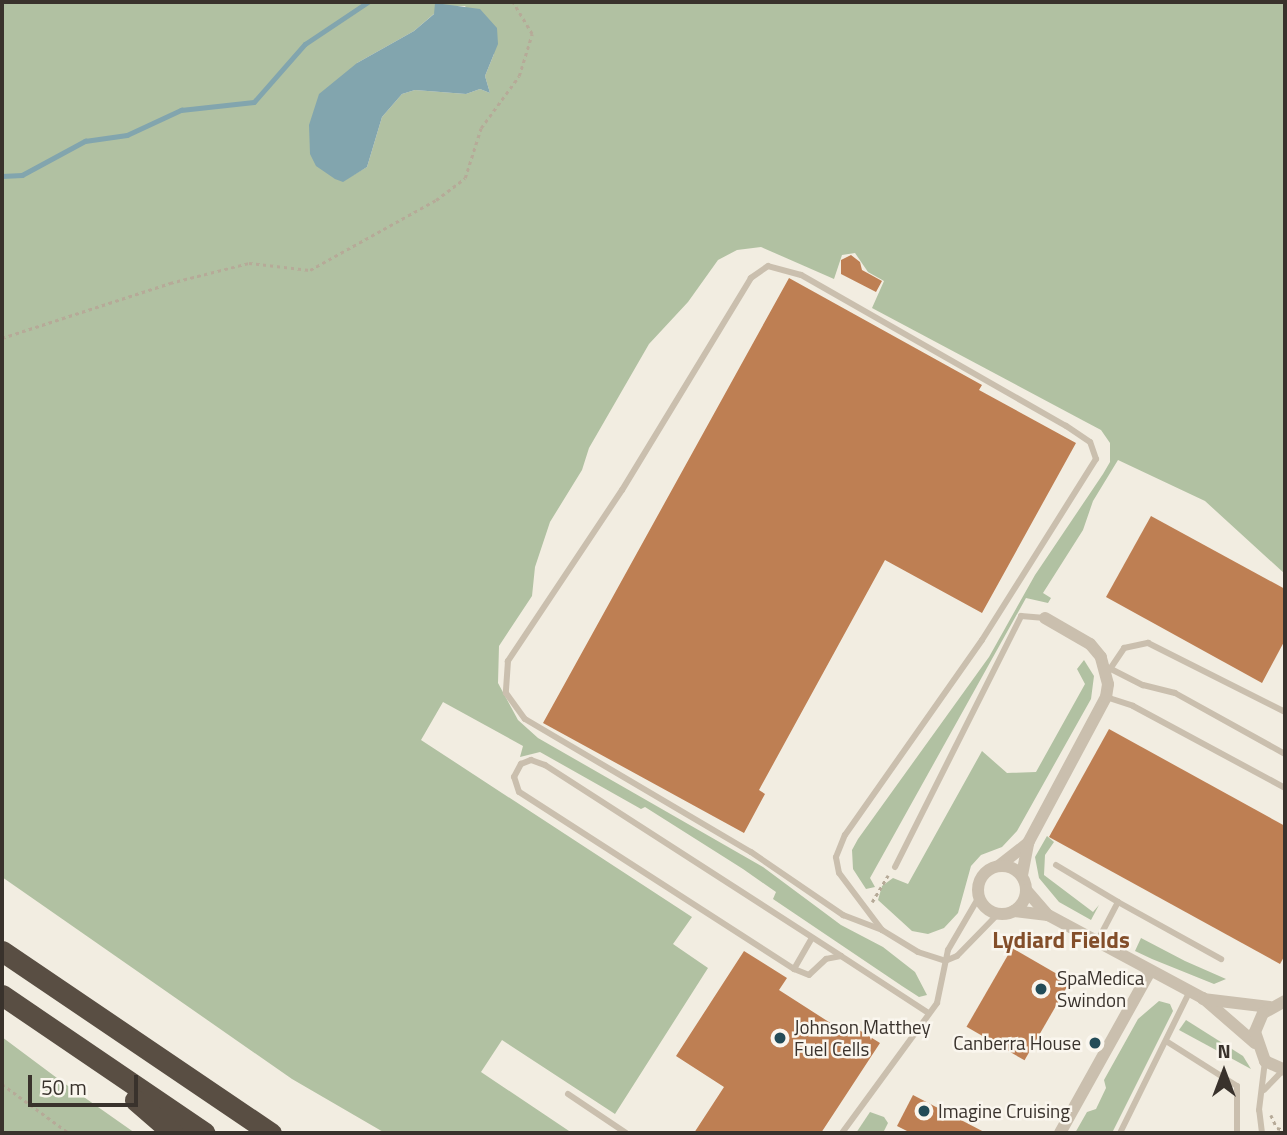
<!DOCTYPE html>
<style>
body{margin:0}
#map{position:relative;width:1287px;height:1135px;overflow:hidden;background:#f2ede1;font-family:"Titillium Web",sans-serif}
div>[style]{position:absolute}
.green>*{inset:0;background:#b1c1a2}
.water>*{inset:0;background:#82a5ae}
.stream>*{height:4.5px;margin:-2.25px;padding:0 2.25px;transform-origin:2.25px;border-radius:2.25px;background:#82a5ae}
.building>*{inset:0;background:#be7f53;transform-origin:0 0}
.path>*{height:2.5px;margin-top:-1.25px;transform-origin:0;background:repeating-linear-gradient(90deg,#b6aa98 0 3.5px,transparent 0 7px)}
.service>*{height:6px;margin:-3px;padding:0 3px;transform-origin:3px;border-radius:3px;background:#cabfae}
.minor>*{height:12px;margin:-6px;padding:0 6px;transform-origin:6px;border-radius:6px;background:#cabfae}
.minor>.ring{margin:-6px;padding:0;box-sizing:content-box;background:none;border:12px solid #cabfae;border-radius:50%}
.motorway>*{height:21px;margin:-10.5px;padding:0 10.5px;transform-origin:10.5px;border-radius:10.5px;background:#594e43}
.dots>*{width:19px;height:19px;translate:-50% -50%;box-sizing:border-box;border:4px solid #faf6ee;border-radius:50%}
span{translate:-50% -50%;white-space:nowrap;text-align:center;line-height:1.15;-webkit-text-stroke:5px #faf6ee;paint-order:stroke}
.poi-label{font-size:19px;color:#39322c}
.left{translate:0 -50%;text-align:left}
.right{translate:-100% -50%;text-align:right}
.quarter-label{font-size:23px;color:#834e2a;font-weight:700}
.frame{position:absolute;inset:0;border:4px solid #39322c;pointer-events:none}
.north{position:absolute;left:1189px;top:1037px;width:70px;height:70px;-webkit-text-stroke:5px #faf6ee;paint-order:stroke;rotate:0deg;font-size:19px;font-weight:700;line-height:28px;text-align:center;color:#39322c}
.north::after{content:'';display:block;margin:auto;width:24px;height:32px;background:#39322c;clip-path:polygon(50% 0,100% 100%,50% 72%,0 100%)}
.scale{position:absolute;left:28px;top:1075px;width:110px;height:32px;box-sizing:border-box;border:4px solid #39322c;border-top:0;padding-left:9px;font-size:21px;line-height:24px;white-space:nowrap;color:#39322c;-webkit-text-stroke:5px #faf6ee;paint-order:stroke}
</style>
<div id="map">
<div class="green">
<div style="clip-path:polygon(evenodd,2px 2px,1285px 2px,1285px 574px,1205px 501px,1118px 460px,1093px 501px,1083px 530px,1043px 593px,1051px 598px,1048px 603px,1026px 598px,870px 878px,875px 887px,866px 889px,853px 869px,852px 850px,858px 839px,989px 657px,1035px 575px,1103px 474px,1110px 462px,1110px 443px,1101px 430px,1084px 421px,872px 308px,884px 281px,868px 272px,855px 253px,842px 255px,834px 279px,761px 247px,737px 250px,718px 260px,688px 302px,649px 344px,589px 448px,582px 470px,550px 522px,535px 567px,532px 596px,499px 646px,498px 683px,518px 720px,538px 738px,763px 867px,841px 925px,883px 947px,915px 972px,927px 995px,919px 997px,902px 986px,773px 899px,776px 892px,743px 869px,645px 807px,641px 809px,540px 752px,520px 757px,523px 746px,443px 702px,421px 740px,692px 917px,673px 944px,708px 968px,615px 1114px,502px 1040px,481px 1072px,572px 1133px,385px 1133px,292px 1079px,2px 877px,2px 2px,443px 6px,465px 6px,494px 54px,485px 76px,490px 93px,480px 89px,466px 94px,415px 90px,402px 94px,382px 117px,367px 167px,343px 181px,357px 63px,414px 31px,443px 6px)"></div>
<div style="clip-path:polygon(1084px 660px,1094px 676px,1091px 699px,1017px 831px,1002px 847px,981px 855px,971px 866px,958px 913px,944px 928px,928px 934px,912px 931px,878px 900px,882px 886px,893px 878px,908px 884px,982px 751px,1007px 773px,1036px 772px,1085px 684px,1077px 669px)"></div>
<div style="clip-path:polygon(1047px 836px,1054px 842px,1045px 855px,1044px 875px,1093px 912px,1099px 905px,1091px 920px,1059px 902px,1039px 878px,1035px 857px)"></div>
<div style="clip-path:polygon(1141px 938px,1185px 961px,1226px 979px,1214px 984px,1152px 959px,1135px 951px)"></div>
<div style="clip-path:polygon(1159px 1001px,1170px 1004px,1173px 1011px,1112px 1133px,1075px 1133px,1087px 1112px,1096px 1109px,1106px 1088px,1104px 1080px,1138px 1019px)"></div>
<div style="clip-path:polygon(1186px 1020px,1243px 1056px,1251px 1069px,1179px 1030px)"></div>
<div style="clip-path:polygon(2px 1037px,61px 1081px,135px 1133px,2px 1133px)"></div>
<div style="clip-path:polygon(870px 1112px,884px 1117px,888px 1123px,883px 1133px,856px 1133px)"></div>
</div>
<div class="water">
<div style="clip-path:polygon(435px 3px,480px 9px,497px 28px,498px 44px,485px 76px,490px 93px,480px 89px,466px 94px,415px 90px,402px 94px,382px 117px,367px 167px,343px 182px,335px 179px,316px 166px,310px 154px,309px 125px,319px 94px,357px 63px,414px 31px,434px 14px)"></div>
</div>
<div class="stream">
<div style="left:2px;top:176px;width:20px;rotate:-3deg"></div>
<div style="left:22px;top:175px;width:72px;rotate:-28.4deg"></div>
<div style="left:85px;top:141px;width:42px;rotate:-8.1deg"></div>
<div style="left:127px;top:135px;width:60px;rotate:-24.8deg"></div>
<div style="left:181px;top:110px;width:73px;rotate:-6.3deg"></div>
<div style="left:254px;top:102px;width:77px;rotate:-48.7deg"></div>
<div style="left:305px;top:44px;width:76px;rotate:-33.7deg"></div>
</div>
<div class="building">
<div style="clip-path:polygon(851px 255px,860px 262px,862px 270px,882px 281px,876px 292px,841px 274px,841px 260px)"></div>
<div style="clip-path:polygon(789px 278px,982px 385px,979px 390px,1076px 443px,982px 613px,885px 560px,759px 790px,765px 794px,744px 833px,543px 723px)"></div>
<div style="clip-path:polygon(1151px 516px,1285px 589px,1285px 640px,1262px 683px,1106px 597px)"></div>
<div style="clip-path:polygon(1109px 729px,1285px 826px,1285px 955px,1280px 964px,1049px 837px)"></div>
<div style="left:1012px;top:948px;width:67px;height:91px;rotate:30deg"></div>
<div style="clip-path:polygon(744px 951px,787px 978px,779px 990px,846px 1033px,851px 1025px,880px 1043px,821px 1133px,694px 1133px,724px 1087px,676px 1056px)"></div>
<div style="clip-path:polygon(913px 1095px,986px 1133px,911px 1133px,897px 1126px)"></div>
</div>
<div class="path">
<div style="left:2px;top:338px;width:177px;rotate:-18.1deg"></div>
<div style="left:170px;top:283px;width:81px;rotate:-14.2deg"></div>
<div style="left:249px;top:263px;width:61px;rotate:6.5deg"></div>
<div style="left:310px;top:270px;width:144px;rotate:-29.1deg"></div>
<div style="left:436px;top:200px;width:36px;rotate:-37deg"></div>
<div style="left:465px;top:178px;width:52px;rotate:-72.3deg"></div>
<div style="left:481px;top:128px;width:64px;rotate:-53.8deg"></div>
<div style="left:519px;top:76px;width:44px;rotate:-72.8deg"></div>
<div style="left:532px;top:34px;width:37px;rotate:-121deg"></div>
<div style="left:872px;top:902px;width:31px;rotate:-59deg"></div>
<div style="left:2px;top:1084px;width:83px;rotate:36.2deg"></div>
<div style="left:1271px;top:1115px;width:14px;rotate:65deg"></div>
<div style="left:1277px;top:1128px;width:8px;rotate:14deg"></div>
</div>
<div class="service">
<div style="left:1109px;top:668px;width:38px;rotate:27deg"></div>
<div style="left:1143px;top:685px;width:33px;rotate:14deg"></div>
<div style="left:1175px;top:693px;width:126px;rotate:29deg"></div>
<div style="left:1108px;top:672px;width:29px;rotate:-56deg"></div>
<div style="left:1124px;top:648px;width:25px;rotate:-12deg"></div>
<div style="left:1148px;top:643px;width:153px;rotate:26.7deg"></div>
<div style="left:1106px;top:697px;width:28px;rotate:18deg"></div>
<div style="left:1133px;top:706px;width:173px;rotate:28.3deg"></div>
<div style="left:531px;top:760px;width:15px;rotate:20deg"></div>
<div style="left:545px;top:765px;width:352px;rotate:32.8deg"></div>
<div style="left:841px;top:956px;width:15px;rotate:169deg"></div>
<div style="left:826px;top:959px;width:23px;rotate:137deg"></div>
<div style="left:809px;top:975px;width:16px;rotate:-158deg"></div>
<div style="left:794px;top:969px;width:327px;rotate:-147.2deg"></div>
<div style="left:519px;top:792px;width:16px;rotate:-108deg"></div>
<div style="left:514px;top:777px;width:15px;rotate:-62deg"></div>
<div style="left:521px;top:764px;width:11px;rotate:-22deg"></div>
<div style="left:1056px;top:865px;width:72px;rotate:30.8deg"></div>
<div style="left:895px;top:867px;width:281px;rotate:-63.3deg"></div>
<div style="left:1021px;top:616px;width:24px;rotate:5deg"></div>
<div style="left:882px;top:930px;width:71px;rotate:-127deg"></div>
<div style="left:839px;top:873px;width:16px;rotate:-101deg"></div>
<div style="left:836px;top:857px;width:24px;rotate:-68deg"></div>
<div style="left:845px;top:835px;width:238px;rotate:-54.9deg"></div>
<div style="left:982px;top:640px;width:214px;rotate:-57.8deg"></div>
<div style="left:1096px;top:459px;width:18px;rotate:-109deg"></div>
<div style="left:1090px;top:442px;width:29px;rotate:-146deg"></div>
<div style="left:1066px;top:426px;width:305px;rotate:-150.3deg"></div>
<div style="left:801px;top:275px;width:34px;rotate:-165deg"></div>
<div style="left:768px;top:266px;width:21px;rotate:145deg"></div>
<div style="left:751px;top:278px;width:248px;rotate:121.3deg"></div>
<div style="left:622px;top:490px;width:206px;rotate:123.7deg"></div>
<div style="left:508px;top:661px;width:32px;rotate:94deg"></div>
<div style="left:506px;top:693px;width:32px;rotate:54deg"></div>
<div style="left:525px;top:719px;width:262px;rotate:30.5deg"></div>
<div style="left:751px;top:852px;width:112px;rotate:34.4deg"></div>
<div style="left:843px;top:915px;width:42px;rotate:21deg"></div>
<div style="left:882px;top:930px;width:42px;rotate:31.4deg"></div>
<div style="left:918px;top:952px;width:28px;rotate:18deg"></div>
<div style="left:945px;top:961px;width:13px;rotate:-23deg"></div>
<div style="left:957px;top:956px;width:59px;rotate:-45.7deg"></div>
<div style="left:1097px;top:942px;width:45px;rotate:-62.3deg"></div>
<div style="left:1118px;top:902px;width:118px;rotate:29deg"></div>
<div style="left:841px;top:956px;width:103px;rotate:33.1deg"></div>
<div style="left:794px;top:969px;width:36px;rotate:-60deg"></div>
<div style="left:1166px;top:1041px;width:84px;rotate:32.4deg"></div>
<div style="left:1237px;top:1086px;width:47px;rotate:90deg"></div>
<div style="left:1264px;top:1090px;width:28px;rotate:-46deg"></div>
<div style="left:568px;top:1094px;width:70px;rotate:33.9deg"></div>
<div style="left:842px;top:1133px;width:161px;rotate:-53.8deg"></div>
<div style="left:937px;top:1003px;width:54px;rotate:-78.3deg"></div>
<div style="left:948px;top:950px;width:61px;rotate:-59.7deg"></div>
<div style="left:1120px;top:1133px;width:158px;rotate:-63.8deg"></div>
<div style="left:1262px;top:1133px;width:23px;rotate:-97deg"></div>
<div style="left:1259px;top:1110px;width:49px;rotate:-83deg"></div>
</div>
<div class="minor">
<div style="left:1000px;top:865px;width:36px;rotate:-38deg"></div>
<div class="ring" style="left:978px;top:866px;width:36px;height:36px"></div>
<div style="left:1022px;top:875px;width:33px;rotate:-79deg"></div>
<div style="left:1028px;top:843px;width:166px;rotate:-61.9deg"></div>
<div style="left:1106px;top:697px;width:13px;rotate:-81deg"></div>
<div style="left:1108px;top:684px;width:28px;rotate:-105deg"></div>
<div style="left:1101px;top:657px;width:17px;rotate:-130deg"></div>
<div style="left:1090px;top:644px;width:52px;rotate:-150deg"></div>
<div style="left:1026px;top:890px;width:33px;rotate:49deg"></div>
<div style="left:1048px;top:915px;width:176px;rotate:28.2deg"></div>
<div style="left:1203px;top:998px;width:69px;rotate:40.9deg"></div>
<div style="left:1014px;top:911px;width:34px;rotate:7deg"></div>
<div style="left:1203px;top:999px;width:67px;rotate:6.8deg"></div>
<div style="left:1285px;top:1001px;width:25px;rotate:151deg"></div>
<div style="left:1263px;top:1013px;width:21px;rotate:113deg"></div>
<div style="left:1255px;top:1032px;width:31px;rotate:71deg"></div>
<div style="left:1265px;top:1061px;width:22px;rotate:24deg"></div>
<div style="left:1060px;top:1133px;width:185px;rotate:-60.9deg"></div>
</div>
<div class="motorway">
<div style="left:2px;top:951px;width:325px;rotate:34.1deg"></div>
<div style="left:2px;top:995px;width:245px;rotate:34.2deg"></div>
<div style="left:135px;top:1100px;width:50px;rotate:41deg"></div>
</div>
<div class="dots">
<div style="left:1041px;top:989px;background:#234c58"></div>
<div style="left:780px;top:1038px;background:#234c58"></div>
<div style="left:1095px;top:1043px;background:#234c58"></div>
<div style="left:924px;top:1111px;background:#234c58"></div>
</div>
<div class="poi-label">
<span class="left" style="left:1057px;top:989px">SpaMedica<br>Swindon</span>
<span class="left" style="left:794px;top:1038px">Johnson Matthey<br>Fuel Cells</span>
<span class="right" style="left:1081px;top:1043px">Canberra House</span>
<span class="left" style="left:938px;top:1111px">Imagine Cruising</span>
</div>
<div class="quarter-label">
<span style="left:1061px;top:940px">Lydiard Fields</span>
</div>
<div class="frame"></div>
<div class="north">N</div>
<div class="scale">50 m</div>
</div>
